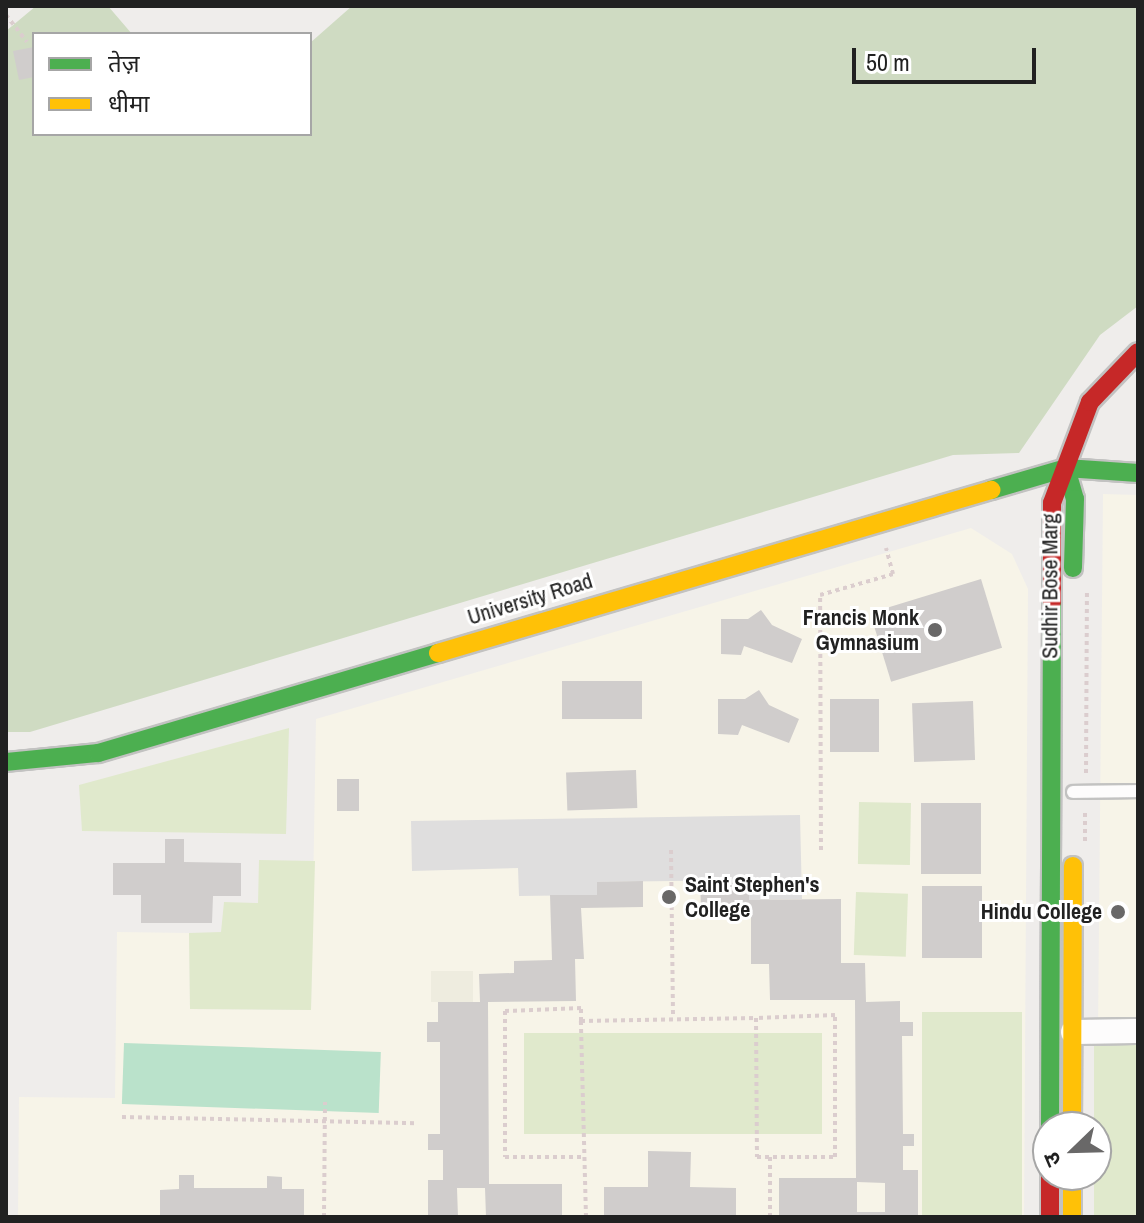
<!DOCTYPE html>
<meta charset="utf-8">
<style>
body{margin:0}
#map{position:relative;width:1144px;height:1223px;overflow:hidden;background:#efedeb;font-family:"Archivo Narrow","Noto Sans Devanagari",sans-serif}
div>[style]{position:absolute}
.education>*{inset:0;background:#f7f4e8}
.farmland>*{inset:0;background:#eeecdf;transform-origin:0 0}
.grass>*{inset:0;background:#e0e9cc;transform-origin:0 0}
.forest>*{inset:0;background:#cfdbc2}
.pitch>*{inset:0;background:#bae2cb;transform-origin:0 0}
.parking>*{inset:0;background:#dfdede}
.building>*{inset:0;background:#d0cdcc;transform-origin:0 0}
.path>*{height:4px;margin-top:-2px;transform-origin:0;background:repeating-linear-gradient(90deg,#dbcdce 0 4px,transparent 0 8px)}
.roads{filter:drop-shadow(2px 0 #c2c2c1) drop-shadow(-2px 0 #c2c2c1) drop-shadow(0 2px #c2c2c1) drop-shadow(0 -2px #c2c2c1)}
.lane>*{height:12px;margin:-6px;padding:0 6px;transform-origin:6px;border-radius:6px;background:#fdfcfc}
.street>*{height:24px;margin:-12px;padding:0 12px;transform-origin:12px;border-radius:12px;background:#fdfcfc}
.fast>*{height:18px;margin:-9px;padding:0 9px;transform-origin:9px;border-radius:9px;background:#4caf50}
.slow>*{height:18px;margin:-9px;padding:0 9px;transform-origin:9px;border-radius:9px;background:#ffc107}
.jam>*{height:18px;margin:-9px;padding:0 9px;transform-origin:9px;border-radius:9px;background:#c62828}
.dots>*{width:22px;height:22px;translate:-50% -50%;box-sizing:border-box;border:4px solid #fff;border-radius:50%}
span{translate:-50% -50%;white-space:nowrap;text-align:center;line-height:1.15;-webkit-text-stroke:6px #fff;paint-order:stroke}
.street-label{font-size:22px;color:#212121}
.poi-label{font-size:22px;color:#212121;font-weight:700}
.right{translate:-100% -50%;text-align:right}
.left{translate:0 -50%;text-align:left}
.frame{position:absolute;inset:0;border:8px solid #212121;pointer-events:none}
.legend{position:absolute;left:32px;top:32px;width:280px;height:104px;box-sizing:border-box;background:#fff;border:2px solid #a6a6a6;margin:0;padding:10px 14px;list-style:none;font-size:24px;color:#212121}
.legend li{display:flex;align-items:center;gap:16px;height:40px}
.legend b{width:40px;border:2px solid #a6a6a6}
.north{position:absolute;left:1032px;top:1111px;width:80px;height:80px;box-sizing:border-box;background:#fff;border:2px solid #a6a6a6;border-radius:50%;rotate:247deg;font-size:22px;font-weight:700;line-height:32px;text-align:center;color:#212121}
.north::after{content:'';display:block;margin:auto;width:28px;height:36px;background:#696868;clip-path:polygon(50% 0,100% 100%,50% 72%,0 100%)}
.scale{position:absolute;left:852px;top:48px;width:184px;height:36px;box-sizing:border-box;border:4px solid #212121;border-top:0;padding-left:10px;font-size:24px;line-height:28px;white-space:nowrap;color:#212121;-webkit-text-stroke:6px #fff;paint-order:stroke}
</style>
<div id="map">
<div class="education">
<div style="clip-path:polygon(1103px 494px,1138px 495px,1138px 1217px,1095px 1217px,1094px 1040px,1098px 1032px)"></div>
<div style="clip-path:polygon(971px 528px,1012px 554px,1028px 589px,1024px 1217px,18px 1217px,19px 1097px,115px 1098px,117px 932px,189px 933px,190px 1009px,311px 1010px,316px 719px)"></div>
</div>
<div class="farmland">
<div style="left:431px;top:971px;width:42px;height:31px"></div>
</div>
<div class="grass">
<div style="clip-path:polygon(289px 728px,286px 834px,82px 831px,79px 785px)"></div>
<div style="left:859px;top:802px;width:52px;height:62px;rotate:1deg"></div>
<div style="clip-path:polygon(259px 860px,315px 861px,311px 1010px,190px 1009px,189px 933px,221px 932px,224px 902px,258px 903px)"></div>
<div style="left:856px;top:892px;width:52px;height:63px;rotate:2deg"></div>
<div style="left:922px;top:1012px;width:100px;height:205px"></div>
<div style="left:524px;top:1033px;width:298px;height:101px"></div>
<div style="left:1094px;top:1040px;width:44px;height:177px"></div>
</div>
<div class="forest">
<div style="clip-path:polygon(36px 6px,108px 6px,132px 34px,34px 34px,34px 134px,310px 134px,310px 43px,352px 6px,1138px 6px,1138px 306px,1100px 335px,1019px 453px,953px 455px,30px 732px,6px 732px,6px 31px)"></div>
</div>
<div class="pitch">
<div style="left:124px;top:1043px;width:257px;height:61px;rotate:2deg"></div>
</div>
<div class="parking">
<div style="clip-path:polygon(800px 815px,802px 899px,749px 900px,748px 880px,597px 882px,597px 895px,519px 896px,518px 868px,412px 871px,411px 821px)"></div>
</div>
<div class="building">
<div style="clip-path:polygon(34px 47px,34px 77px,19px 80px,13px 51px)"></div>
<div style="left:981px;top:579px;width:72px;height:116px;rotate:73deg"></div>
<div style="clip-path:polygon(761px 610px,772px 625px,802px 639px,792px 663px,744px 646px,741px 655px,721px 654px,721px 619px,748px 619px)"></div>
<div style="left:562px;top:681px;width:80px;height:38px"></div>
<div style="clip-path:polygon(759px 690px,769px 705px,799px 719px,789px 743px,742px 725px,738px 735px,718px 734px,718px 699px,745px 699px)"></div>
<div style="left:830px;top:699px;width:49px;height:53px"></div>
<div style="left:973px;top:701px;width:59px;height:61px;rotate:88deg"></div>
<div style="left:636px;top:770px;width:38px;height:70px;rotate:88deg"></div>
<div style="left:337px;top:779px;width:22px;height:32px"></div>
<div style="left:921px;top:803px;width:60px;height:71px"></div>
<div style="clip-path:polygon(165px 839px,184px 839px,184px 862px,241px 863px,241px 896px,213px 896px,212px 923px,141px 923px,141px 895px,113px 895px,113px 863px,165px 863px)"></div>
<div style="clip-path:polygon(evenodd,700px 880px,749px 880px,749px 900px,841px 899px,841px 963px,865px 963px,866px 1002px,900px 1001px,900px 1022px,913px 1022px,913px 1036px,902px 1036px,903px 1134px,914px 1134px,914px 1146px,903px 1146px,903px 1170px,918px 1170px,918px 1217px,779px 1217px,779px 1178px,856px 1178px,855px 1000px,770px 1000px,769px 964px,751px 964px,751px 907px,701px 909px,700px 880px,857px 1182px,885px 1183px,885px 1212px,857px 1212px,857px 1182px)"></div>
<div style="clip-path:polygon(643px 881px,643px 907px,581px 908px,584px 959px,575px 959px,576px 1001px,488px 1002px,489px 1184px,562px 1184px,562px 1217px,486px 1217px,485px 1188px,457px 1188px,458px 1217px,428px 1217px,428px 1180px,443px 1180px,443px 1150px,428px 1150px,428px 1134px,440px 1134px,440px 1042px,427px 1042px,427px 1022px,438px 1022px,438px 1002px,480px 1002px,479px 974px,514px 973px,514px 961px,552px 960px,550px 895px,597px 895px,597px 882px)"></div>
<div style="left:922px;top:886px;width:60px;height:72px"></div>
<div style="clip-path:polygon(648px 1151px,691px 1152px,690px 1187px,736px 1188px,736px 1217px,604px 1217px,604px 1187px,648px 1187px)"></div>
<div style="clip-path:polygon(179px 1175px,194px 1175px,194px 1188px,267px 1188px,267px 1176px,282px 1177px,282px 1189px,304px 1189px,304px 1217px,160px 1217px,160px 1190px,179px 1189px)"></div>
</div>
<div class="path">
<div style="left:6px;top:15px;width:34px;rotate:52deg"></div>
<div style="left:1086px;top:773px;width:183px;rotate:-89.7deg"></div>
<div style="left:1085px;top:841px;width:31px;rotate:-90deg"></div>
<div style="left:671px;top:850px;width:168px;rotate:89.3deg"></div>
<div style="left:821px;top:850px;width:255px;rotate:-90.2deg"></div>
<div style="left:820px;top:595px;width:76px;rotate:-16deg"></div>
<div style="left:893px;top:574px;width:27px;rotate:-105deg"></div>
<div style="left:581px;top:1021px;width:13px;rotate:-90deg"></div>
<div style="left:581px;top:1008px;width:76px;rotate:177.7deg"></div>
<div style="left:505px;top:1011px;width:146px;rotate:90deg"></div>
<div style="left:505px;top:1157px;width:80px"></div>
<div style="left:122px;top:1117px;width:295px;rotate:1.2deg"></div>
<div style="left:324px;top:1217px;width:115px;rotate:-89.5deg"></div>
<div style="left:586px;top:1217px;width:196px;rotate:-91.5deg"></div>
<div style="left:581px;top:1021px;width:175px;rotate:-1deg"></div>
<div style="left:756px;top:1018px;width:139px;rotate:89.6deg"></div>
<div style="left:757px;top:1157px;width:78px"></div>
<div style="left:835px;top:1157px;width:142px;rotate:-90deg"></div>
<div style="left:835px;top:1015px;width:79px;rotate:177.8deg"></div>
<div style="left:770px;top:1217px;width:60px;rotate:-90deg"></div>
</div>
<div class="roads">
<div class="lane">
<div style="left:1073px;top:792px;width:65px;rotate:-0.9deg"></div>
</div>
<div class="street">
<div style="left:1073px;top:1032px;width:65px;rotate:-0.9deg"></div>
</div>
<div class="fast">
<div style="left:1066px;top:468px;width:32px;rotate:74deg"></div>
<div style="left:1075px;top:499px;width:69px;rotate:91.7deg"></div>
<div style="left:991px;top:490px;width:78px;rotate:-16.3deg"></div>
<div style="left:1066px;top:468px;width:72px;rotate:4deg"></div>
<div style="left:6px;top:762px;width:92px;rotate:-5.6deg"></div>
<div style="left:98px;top:753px;width:354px;rotate:-16.4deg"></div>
<div style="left:1050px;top:1127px;width:525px;rotate:-89.78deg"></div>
</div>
<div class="slow">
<div style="left:438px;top:653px;width:577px;rotate:-16.42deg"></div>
<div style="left:1072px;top:1127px;width:261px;rotate:-89.8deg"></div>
<div style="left:1072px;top:1175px;width:42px;rotate:90deg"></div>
</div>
<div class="jam">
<div style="left:1052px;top:602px;width:99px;rotate:-90deg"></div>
<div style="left:1052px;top:503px;width:108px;rotate:-69.4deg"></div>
<div style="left:1090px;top:402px;width:69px;rotate:-46.2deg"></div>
<div style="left:1050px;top:1175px;width:42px;rotate:90deg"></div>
</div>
</div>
<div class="dots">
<div style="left:935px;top:630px;background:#696868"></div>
<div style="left:669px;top:897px;background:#696868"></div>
<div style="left:1118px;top:912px;background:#696868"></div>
</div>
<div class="street-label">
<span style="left:1050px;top:586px;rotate:-90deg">Sudhir Bose Marg</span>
<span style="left:530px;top:599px;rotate:-17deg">University Road</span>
</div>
<div class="poi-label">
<span class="right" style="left:919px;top:630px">Francis Monk<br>Gymnasium</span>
<span class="left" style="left:685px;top:897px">Saint Stephen's<br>College</span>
<span class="right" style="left:1102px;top:912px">Hindu College</span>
</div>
<div class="frame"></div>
<ul class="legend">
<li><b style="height:10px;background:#4caf50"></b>तेज़</li>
<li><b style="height:10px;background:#ffc107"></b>धीमा</li>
</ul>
<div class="north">उ</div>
<div class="scale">50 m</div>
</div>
